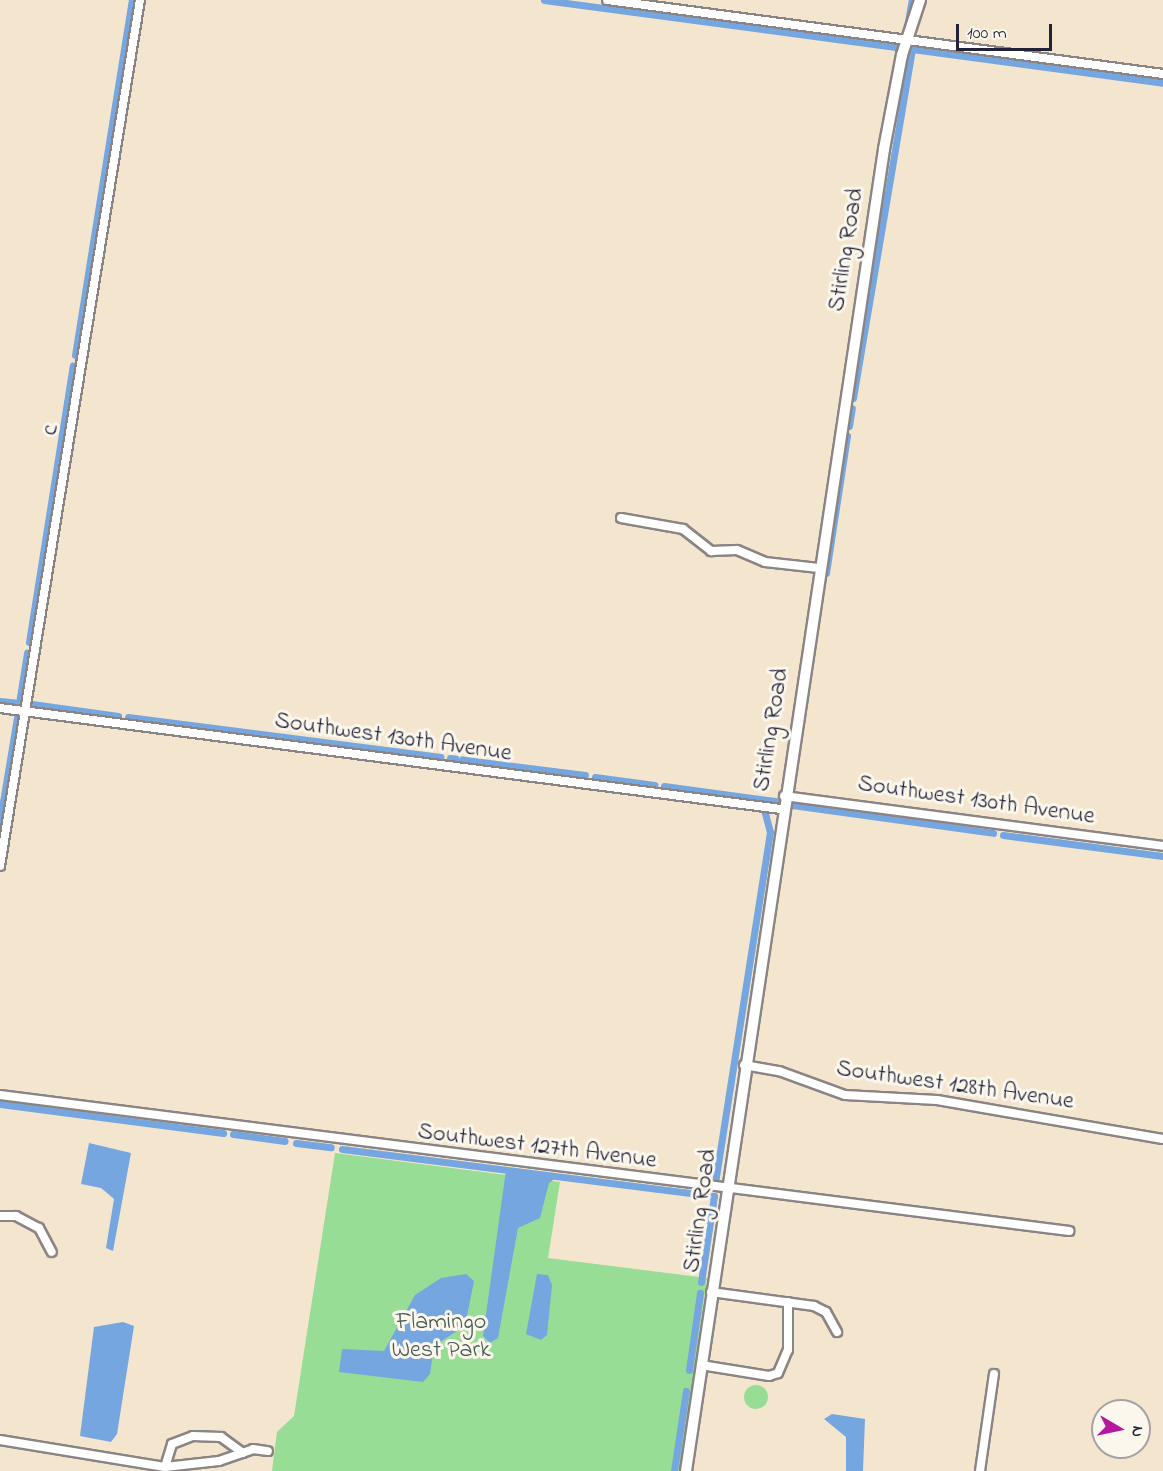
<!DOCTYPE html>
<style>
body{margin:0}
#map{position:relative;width:1163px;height:1471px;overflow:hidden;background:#f4e6ce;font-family:"Indie Flower",sans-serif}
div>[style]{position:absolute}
.green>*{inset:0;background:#98dd95}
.round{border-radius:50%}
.water>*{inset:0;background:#76a6e0}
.canal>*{height:7px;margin:-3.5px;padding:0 3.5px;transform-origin:3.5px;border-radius:3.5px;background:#76a6e0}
.roads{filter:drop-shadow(2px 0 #8b8484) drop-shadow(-2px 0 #8b8484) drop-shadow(0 2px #8b8484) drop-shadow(0 -2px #8b8484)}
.street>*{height:8px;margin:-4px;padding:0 4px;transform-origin:4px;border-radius:4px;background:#fff}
.secondary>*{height:10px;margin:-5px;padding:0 5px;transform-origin:5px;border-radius:5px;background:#fff}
span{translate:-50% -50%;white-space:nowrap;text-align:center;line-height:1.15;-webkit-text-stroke:6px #fbf7ec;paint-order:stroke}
.street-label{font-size:24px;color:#22223b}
.park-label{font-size:24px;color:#455a56}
.north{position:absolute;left:1091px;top:1399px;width:60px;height:60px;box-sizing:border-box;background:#fbf7ec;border:2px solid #a4a2a5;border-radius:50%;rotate:99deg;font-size:16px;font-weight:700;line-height:24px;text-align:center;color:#22223b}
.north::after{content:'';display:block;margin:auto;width:21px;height:27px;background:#b5179e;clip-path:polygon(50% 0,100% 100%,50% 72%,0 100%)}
.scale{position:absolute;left:956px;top:24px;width:96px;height:27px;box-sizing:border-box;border:3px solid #22223b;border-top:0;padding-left:8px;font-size:18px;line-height:21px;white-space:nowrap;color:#22223b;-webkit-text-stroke:4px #fbf7ec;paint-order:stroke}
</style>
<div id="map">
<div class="green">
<div style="clip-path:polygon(335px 1153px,560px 1182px,548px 1258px,707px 1278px,680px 1471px,272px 1471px,277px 1432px,294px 1416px)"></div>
<div class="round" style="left:744px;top:1385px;width:24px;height:24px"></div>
</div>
<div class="water">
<div style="clip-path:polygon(89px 1143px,131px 1153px,113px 1251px,106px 1248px,114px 1199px,101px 1188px,81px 1184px)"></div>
<div style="clip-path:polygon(506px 1170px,557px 1177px,549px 1183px,540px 1218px,518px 1228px,498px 1338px,490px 1343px,483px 1336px)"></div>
<div style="clip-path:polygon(466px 1274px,474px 1281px,465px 1326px,434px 1346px,430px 1374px,423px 1382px,339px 1372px,342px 1349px,384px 1351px,415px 1295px,441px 1278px)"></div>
<div style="clip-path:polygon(537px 1274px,548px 1275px,552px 1285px,547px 1335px,541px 1340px,526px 1334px)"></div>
<div style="clip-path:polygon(123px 1322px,134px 1326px,117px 1434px,111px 1442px,80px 1436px,94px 1327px)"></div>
<div style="clip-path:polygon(832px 1414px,865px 1419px,863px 1471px,846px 1471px,846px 1437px,824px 1419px)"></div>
</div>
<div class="canal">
<div style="left:544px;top:0;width:355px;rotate:7.6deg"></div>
<div style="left:907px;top:27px;width:27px;rotate:-80deg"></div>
<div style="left:75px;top:355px;width:360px;rotate:-80.9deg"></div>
<div style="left:853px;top:398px;width:354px;rotate:-80.4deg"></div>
<div style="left:912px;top:49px;width:253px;rotate:7.7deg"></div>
<div style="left:849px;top:426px;width:18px;rotate:-81deg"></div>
<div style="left:826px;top:573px;width:139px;rotate:-81.3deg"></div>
<div style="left:29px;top:642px;width:280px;rotate:-81deg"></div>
<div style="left:0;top:701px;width:19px;rotate:6deg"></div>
<div style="left:19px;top:703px;width:51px;rotate:-80.9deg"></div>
<div style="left:32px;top:704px;width:87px;rotate:7.9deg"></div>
<div style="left:128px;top:717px;width:315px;rotate:7.3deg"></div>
<div style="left:450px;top:758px;width:136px;rotate:7.2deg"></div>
<div style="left:595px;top:777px;width:60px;rotate:7.7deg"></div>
<div style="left:664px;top:786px;width:112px;rotate:7.7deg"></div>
<div style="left:792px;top:805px;width:203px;rotate:7.9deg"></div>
<div style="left:0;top:820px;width:104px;rotate:-80.6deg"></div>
<div style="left:1003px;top:835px;width:161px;rotate:7.5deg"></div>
<div style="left:0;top:1104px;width:225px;rotate:7.4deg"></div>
<div style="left:233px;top:1134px;width:52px;rotate:7.7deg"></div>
<div style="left:296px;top:1143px;width:35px;rotate:7deg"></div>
<div style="left:342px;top:1149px;width:375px;rotate:7.2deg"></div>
<div style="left:714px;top:1196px;width:87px;rotate:98.6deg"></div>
<div style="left:715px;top:1183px;width:355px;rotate:-81.1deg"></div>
<div style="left:770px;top:832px;width:20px;rotate:-105deg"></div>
<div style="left:689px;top:1370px;width:78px;rotate:-81.9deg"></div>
<div style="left:674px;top:1471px;width:81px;rotate:-81.5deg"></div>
</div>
<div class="roads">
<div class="street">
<div style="left:607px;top:0;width:561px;rotate:7.58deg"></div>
<div style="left:621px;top:518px;width:63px;rotate:10.1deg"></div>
<div style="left:683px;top:529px;width:36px;rotate:38deg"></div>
<div style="left:711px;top:551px;width:26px;rotate:-2deg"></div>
<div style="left:737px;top:550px;width:30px;rotate:23deg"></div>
<div style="left:765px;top:562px;width:54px;rotate:6.3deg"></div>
<div style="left:0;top:708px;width:788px;rotate:7.37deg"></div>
<div style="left:784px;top:796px;width:382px;rotate:7.5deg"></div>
<div style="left:0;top:866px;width:877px;rotate:-80.82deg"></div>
<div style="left:744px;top:1065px;width:36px;rotate:10deg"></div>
<div style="left:779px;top:1071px;width:70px;rotate:20deg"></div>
<div style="left:845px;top:1095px;width:92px;rotate:3.1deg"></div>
<div style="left:937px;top:1100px;width:229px;rotate:9.8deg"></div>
<div style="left:0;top:1095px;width:1078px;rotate:7.25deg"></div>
<div style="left:0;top:1216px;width:16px"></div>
<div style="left:16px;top:1216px;width:26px;rotate:28deg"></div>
<div style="left:39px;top:1228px;width:27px;rotate:62deg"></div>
<div style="left:711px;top:1292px;width:104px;rotate:7.7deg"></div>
<div style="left:814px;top:1306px;width:13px;rotate:27deg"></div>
<div style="left:826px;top:1312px;width:23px;rotate:61deg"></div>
<div style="left:701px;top:1365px;width:69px;rotate:9.2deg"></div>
<div style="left:769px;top:1376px;width:9px;rotate:-18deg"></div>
<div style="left:778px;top:1373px;width:25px;rotate:-67deg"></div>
<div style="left:788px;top:1350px;width:48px;rotate:-90deg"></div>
<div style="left:0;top:1440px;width:167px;rotate:9.3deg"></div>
<div style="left:165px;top:1467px;width:54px;rotate:-6.3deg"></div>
<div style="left:219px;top:1461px;width:36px;rotate:-19deg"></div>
<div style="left:253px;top:1449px;width:15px;rotate:8deg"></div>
<div style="left:165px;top:1467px;width:24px;rotate:-73deg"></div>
<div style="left:172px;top:1444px;width:22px;rotate:-21deg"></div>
<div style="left:193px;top:1436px;width:28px;rotate:2deg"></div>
<div style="left:221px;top:1437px;width:27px;rotate:36deg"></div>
<div style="left:980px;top:1471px;width:98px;rotate:-81.8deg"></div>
</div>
<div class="secondary">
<div style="left:686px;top:1471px;width:1337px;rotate:-81.48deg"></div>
<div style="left:884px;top:149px;width:96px;rotate:-79.2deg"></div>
<div style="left:902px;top:55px;width:58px;rotate:-71.9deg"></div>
</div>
</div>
<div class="street-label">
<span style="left:847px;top:250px;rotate:-81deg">Stirling Road</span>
<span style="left:51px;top:430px;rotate:-81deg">c</span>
<span style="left:772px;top:730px;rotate:-81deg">Stirling Road</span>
<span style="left:393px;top:738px;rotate:8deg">Southwest 130th Avenue</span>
<span style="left:976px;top:801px;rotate:8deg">Southwest 130th Avenue</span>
<span style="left:955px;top:1086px;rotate:8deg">Southwest 128th Avenue</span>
<span style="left:537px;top:1147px;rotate:7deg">Southwest 127th Avenue</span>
<span style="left:701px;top:1211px;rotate:-82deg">Stirling Road</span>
</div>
<div class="park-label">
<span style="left:441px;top:1337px">Flamingo<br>West Park</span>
</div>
<div class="north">N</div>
<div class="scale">100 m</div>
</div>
